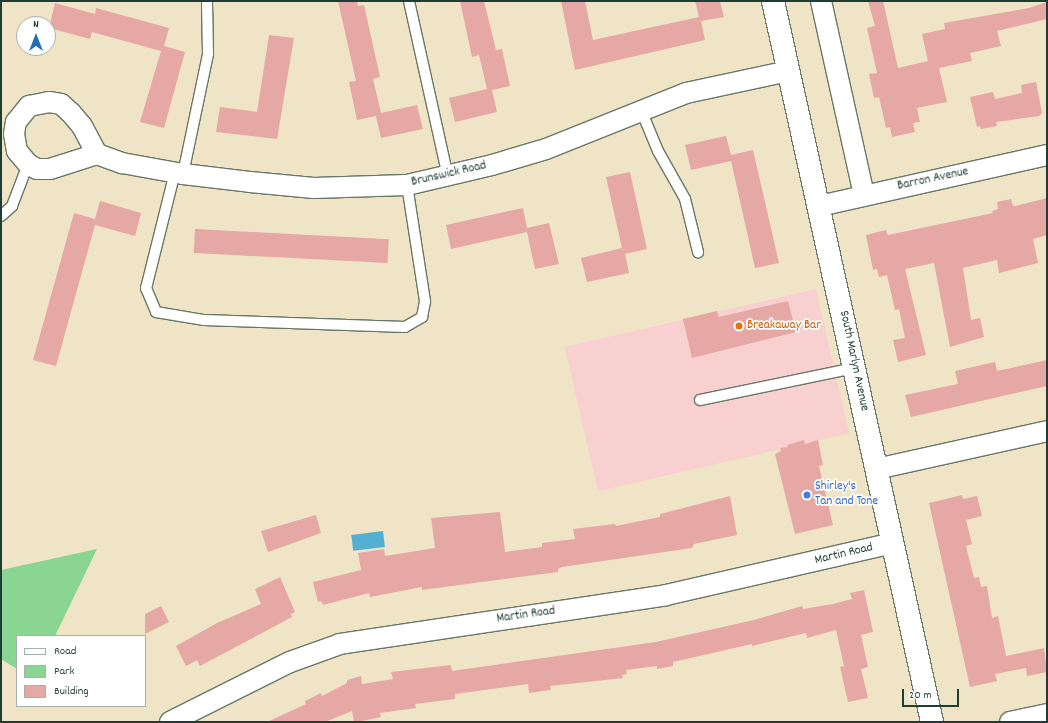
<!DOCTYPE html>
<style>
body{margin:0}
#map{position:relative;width:1048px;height:723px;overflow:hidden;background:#f0e4c7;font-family:Dekko,sans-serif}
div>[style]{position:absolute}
.built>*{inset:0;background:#f7d0cf;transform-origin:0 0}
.green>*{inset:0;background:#8ad592}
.water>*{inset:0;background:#54b0d2;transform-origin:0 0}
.building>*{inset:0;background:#e5a8a4;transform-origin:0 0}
.roads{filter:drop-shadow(1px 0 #687767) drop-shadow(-1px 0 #687767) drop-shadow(0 1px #687767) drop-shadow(0 -1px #687767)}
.service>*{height:10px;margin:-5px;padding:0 5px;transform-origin:5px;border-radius:5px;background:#fff}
.minor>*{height:20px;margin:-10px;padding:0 10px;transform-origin:10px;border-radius:10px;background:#fff}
.tertiary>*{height:22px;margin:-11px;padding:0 11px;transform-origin:11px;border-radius:11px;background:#fff}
.dots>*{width:11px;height:11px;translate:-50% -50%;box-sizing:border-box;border:2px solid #fff;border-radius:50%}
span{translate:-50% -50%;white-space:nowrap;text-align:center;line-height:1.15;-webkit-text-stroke:3.5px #fff;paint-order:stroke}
.street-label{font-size:13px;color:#1f3d34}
.food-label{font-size:13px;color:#c56008}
.left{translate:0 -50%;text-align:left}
.shop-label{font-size:13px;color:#366cbe}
.frame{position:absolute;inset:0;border:2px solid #1f3d34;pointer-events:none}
.legend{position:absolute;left:16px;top:635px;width:130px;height:72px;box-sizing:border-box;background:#fff;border:1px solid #a5b1ae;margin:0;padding:5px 7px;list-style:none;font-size:12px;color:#1f3d34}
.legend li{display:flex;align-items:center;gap:8px;height:20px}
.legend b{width:20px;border:1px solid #a5b1ae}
.north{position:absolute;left:16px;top:16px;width:40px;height:40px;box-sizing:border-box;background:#fff;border:1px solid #a5b1ae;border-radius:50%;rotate:0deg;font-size:11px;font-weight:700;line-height:16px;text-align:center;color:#1f3d34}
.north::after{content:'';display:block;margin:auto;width:14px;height:18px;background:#1f6fb2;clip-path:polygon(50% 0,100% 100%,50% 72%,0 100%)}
.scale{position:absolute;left:902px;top:689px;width:57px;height:18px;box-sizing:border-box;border:2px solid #1f3d34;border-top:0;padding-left:5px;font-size:12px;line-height:14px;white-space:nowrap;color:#1f3d34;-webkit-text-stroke:3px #fff;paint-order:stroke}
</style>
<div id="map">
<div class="built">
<div style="left:816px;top:289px;width:148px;height:258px;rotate:77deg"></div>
</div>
<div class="green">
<div style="clip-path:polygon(97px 549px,55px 636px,17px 636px,17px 669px,1px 659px,1px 570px)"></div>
</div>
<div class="water">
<div style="left:383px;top:531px;width:16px;height:32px;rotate:83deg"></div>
</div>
<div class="building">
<div style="clip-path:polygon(338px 1px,357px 1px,358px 6px,364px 5px,380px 77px,373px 79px,381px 113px,417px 105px,423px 129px,381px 138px,376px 116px,357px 120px,349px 82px,356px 81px)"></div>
<div style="clip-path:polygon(460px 1px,484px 1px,496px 50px,502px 49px,510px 86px,492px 90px,497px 112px,455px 122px,449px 98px,487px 89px,479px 55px,472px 57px)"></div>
<div style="clip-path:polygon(561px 1px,585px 1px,593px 40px,699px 17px,695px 1px,720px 1px,724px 17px,701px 21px,705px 40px,575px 70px)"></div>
<div style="clip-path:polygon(868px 1px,883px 1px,898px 68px,928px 61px,922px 34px,945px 29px,944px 23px,1029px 8px,1047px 2px,1047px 19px,997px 31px,1001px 46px,970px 53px,972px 61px,939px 68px,947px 102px,917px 108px,920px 122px,913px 123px,915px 132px,892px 137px,890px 127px,886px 128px,879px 97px,874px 98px,869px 74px,877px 73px,867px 28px,875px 26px)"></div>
<div style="clip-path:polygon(55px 3px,95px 14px,96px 8px,169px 28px,164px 46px,185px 52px,164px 128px,140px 122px,161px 51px,92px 32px,90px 39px,49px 28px)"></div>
<div style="clip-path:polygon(269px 35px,294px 38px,277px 139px,216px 132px,220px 107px,257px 112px)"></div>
<div style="clip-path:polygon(1036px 82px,1042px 113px,1039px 116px,996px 122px,997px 126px,981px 129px,980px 126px,977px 127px,970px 97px,993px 92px,995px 99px,1022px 93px,1021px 85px)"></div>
<div style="clip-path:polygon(726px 136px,731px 155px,753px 150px,779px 263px,755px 268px,731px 161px,691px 170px,685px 145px)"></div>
<div style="clip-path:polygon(630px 172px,647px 249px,625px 254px,629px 273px,587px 282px,581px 258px,622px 248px,606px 177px)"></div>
<div style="clip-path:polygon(1047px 198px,1047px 235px,1033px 239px,1038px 263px,999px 273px,997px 260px,963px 268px,971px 320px,980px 318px,984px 337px,950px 347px,934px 263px,905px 269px,926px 355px,898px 362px,893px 340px,905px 338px,899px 309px,895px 310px,887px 275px,879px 277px,877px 269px,873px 270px,866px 235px,886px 230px,888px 235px,993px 213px,992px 211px,998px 209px,997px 202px,1011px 199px,1013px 206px,1015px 206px)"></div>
<div style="clip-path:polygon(100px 201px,141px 213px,135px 236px,95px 225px,56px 366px,33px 360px,74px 213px,95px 219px)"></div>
<div style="clip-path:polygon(523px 208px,527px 228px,549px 223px,559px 264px,535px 269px,527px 232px,451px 249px,446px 225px)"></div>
<div style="left:195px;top:229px;width:194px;height:24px;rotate:3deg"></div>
<div style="clip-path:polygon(788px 301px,796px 332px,692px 358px,683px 319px,717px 311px,719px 317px)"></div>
<div style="clip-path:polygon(1047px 360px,1047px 386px,911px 417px,905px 395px,958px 384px,955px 371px,995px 362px,997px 371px)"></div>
<div style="clip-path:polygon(804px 440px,805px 444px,818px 440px,823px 465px,819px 466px,833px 525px,795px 534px,775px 454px,781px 451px,780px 448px,788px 447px,787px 445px)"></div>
<div style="clip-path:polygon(962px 495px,963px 499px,977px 496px,982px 516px,966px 520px,972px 544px,966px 546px,974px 578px,979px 577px,981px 587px,987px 586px,992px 618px,998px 616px,1006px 656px,1044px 648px,1047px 672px,1027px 676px,1026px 668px,995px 674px,997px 681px,970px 687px,929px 503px)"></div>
<div style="clip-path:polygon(730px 496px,737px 535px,694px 544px,692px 548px,562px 567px,558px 569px,558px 572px,422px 590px,422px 587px,370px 597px,369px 593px,323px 605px,321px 601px,318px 602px,313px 582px,361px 570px,358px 553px,384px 549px,385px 556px,435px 548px,431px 518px,500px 512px,505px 552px,542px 547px,542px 543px,575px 539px,573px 529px,615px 524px,616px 526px,660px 517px,660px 514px)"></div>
<div style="clip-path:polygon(316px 515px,321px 533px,268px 552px,261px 531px)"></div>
<div style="clip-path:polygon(280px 577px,295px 612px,291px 614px,292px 617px,200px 666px,197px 660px,186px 666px,176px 646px,217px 623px,261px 604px,255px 589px)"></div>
<div style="clip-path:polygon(864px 590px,873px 632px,861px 635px,868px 667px,861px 669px,868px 698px,848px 702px,840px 667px,844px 666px,836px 630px,807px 638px,806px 633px,752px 646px,752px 644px,673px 662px,673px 666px,657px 669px,657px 666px,626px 670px,627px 674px,622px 675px,623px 678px,550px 686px,551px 690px,529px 693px,528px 684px,455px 694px,455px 699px,415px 704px,416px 708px,380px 713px,381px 717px,367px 720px,354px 722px,352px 711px,325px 722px,267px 722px,306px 704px,305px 701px,321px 693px,322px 696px,347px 683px,347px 680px,361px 676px,362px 684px,393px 679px,391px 672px,451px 665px,452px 671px,656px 642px,754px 620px,802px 606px,803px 609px,833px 604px,852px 599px,850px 593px)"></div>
<div style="clip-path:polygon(161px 606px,169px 622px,145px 634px,145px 614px)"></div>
</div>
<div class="roads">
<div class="service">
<div style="left:409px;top:1px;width:180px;rotate:77.5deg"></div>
<div style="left:641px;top:110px;width:44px;rotate:67.5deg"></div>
<div style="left:658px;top:151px;width:55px;rotate:60.6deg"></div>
<div style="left:685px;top:199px;width:55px;rotate:76.2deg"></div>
<div style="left:175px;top:172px;width:120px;rotate:104deg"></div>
<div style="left:146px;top:288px;width:26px;rotate:67deg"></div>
<div style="left:156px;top:312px;width:49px;rotate:9.5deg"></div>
<div style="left:204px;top:320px;width:201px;rotate:2deg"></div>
<div style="left:405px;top:327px;width:20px;rotate:-30deg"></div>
<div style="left:422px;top:317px;width:16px;rotate:-79deg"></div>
<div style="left:425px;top:301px;width:117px;rotate:-98.8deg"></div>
<div style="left:183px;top:174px;width:123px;rotate:-78.2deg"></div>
<div style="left:208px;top:54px;width:53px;rotate:-91.1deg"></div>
<div style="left:1px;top:216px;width:15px;rotate:-42deg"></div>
<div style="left:12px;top:206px;width:45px;rotate:-69.1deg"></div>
<div style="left:700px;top:400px;width:157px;rotate:-11.7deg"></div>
</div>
<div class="minor">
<div style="left:821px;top:1px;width:199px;rotate:77.5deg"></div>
<div style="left:49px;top:102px;width:12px;rotate:9deg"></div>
<div style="left:61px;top:104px;width:13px;rotate:42deg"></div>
<div style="left:71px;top:113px;width:17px;rotate:50deg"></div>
<div style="left:82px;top:126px;width:32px;rotate:62deg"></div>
<div style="left:97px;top:154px;width:49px;rotate:162.3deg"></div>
<div style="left:50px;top:169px;width:13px;rotate:180deg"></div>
<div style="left:37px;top:169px;width:10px;rotate:-151deg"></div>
<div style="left:28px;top:164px;width:17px;rotate:-130deg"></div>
<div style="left:17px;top:151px;width:17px;rotate:-100deg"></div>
<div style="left:14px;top:134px;width:12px;rotate:-81deg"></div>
<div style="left:16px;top:122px;width:21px;rotate:-51deg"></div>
<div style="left:29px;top:106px;width:20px;rotate:-11deg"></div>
<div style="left:97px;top:154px;width:27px;rotate:20deg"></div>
<div style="left:122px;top:163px;width:62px;rotate:10.2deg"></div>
<div style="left:183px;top:174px;width:67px;rotate:6.8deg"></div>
<div style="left:250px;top:182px;width:64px;rotate:5.4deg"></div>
<div style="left:314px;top:188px;width:93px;rotate:-1.8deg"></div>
<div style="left:407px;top:185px;width:87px;rotate:-13.2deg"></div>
<div style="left:492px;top:165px;width:56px;rotate:-16.5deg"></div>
<div style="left:546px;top:149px;width:151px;rotate:-21.8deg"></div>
<div style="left:686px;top:93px;width:105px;rotate:-12.1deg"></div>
<div style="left:819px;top:206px;width:234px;rotate:-12.6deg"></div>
<div style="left:876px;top:469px;width:175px;rotate:-12.5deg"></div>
<div style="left:170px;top:722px;width:134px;rotate:-26.6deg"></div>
<div style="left:290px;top:662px;width:53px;rotate:-19.8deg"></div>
<div style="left:340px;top:644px;width:330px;rotate:-8.5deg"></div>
<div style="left:666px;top:595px;width:233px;rotate:-12.9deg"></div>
<div style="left:1010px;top:722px;width:38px;rotate:-12deg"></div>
</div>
<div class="tertiary">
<div style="left:773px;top:1px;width:738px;rotate:77.56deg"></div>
</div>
</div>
<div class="dots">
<div style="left:739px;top:326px;background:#e8710a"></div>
<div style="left:807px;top:495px;background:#3f7fe0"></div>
</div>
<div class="street-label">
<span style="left:449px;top:175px;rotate:-13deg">Brunswick Road</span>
<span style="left:933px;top:180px;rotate:-12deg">Barron Avenue</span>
<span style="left:853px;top:361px;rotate:78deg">South Marlyn Avenue</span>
<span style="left:844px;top:555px;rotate:-13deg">Martin Road</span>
<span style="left:526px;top:616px;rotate:-8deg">Martin Road</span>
</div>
<div class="food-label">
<span class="left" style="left:747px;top:326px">Breakaway Bar</span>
</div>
<div class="shop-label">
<span class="left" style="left:815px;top:495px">Shirley's<br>Tan and Tone</span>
</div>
<div class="frame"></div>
<ul class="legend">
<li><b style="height:5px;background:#fff"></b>Road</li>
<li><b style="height:11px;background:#8ad592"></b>Park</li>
<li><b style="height:11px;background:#e5a8a4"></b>Building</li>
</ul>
<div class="north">N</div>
<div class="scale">20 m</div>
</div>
